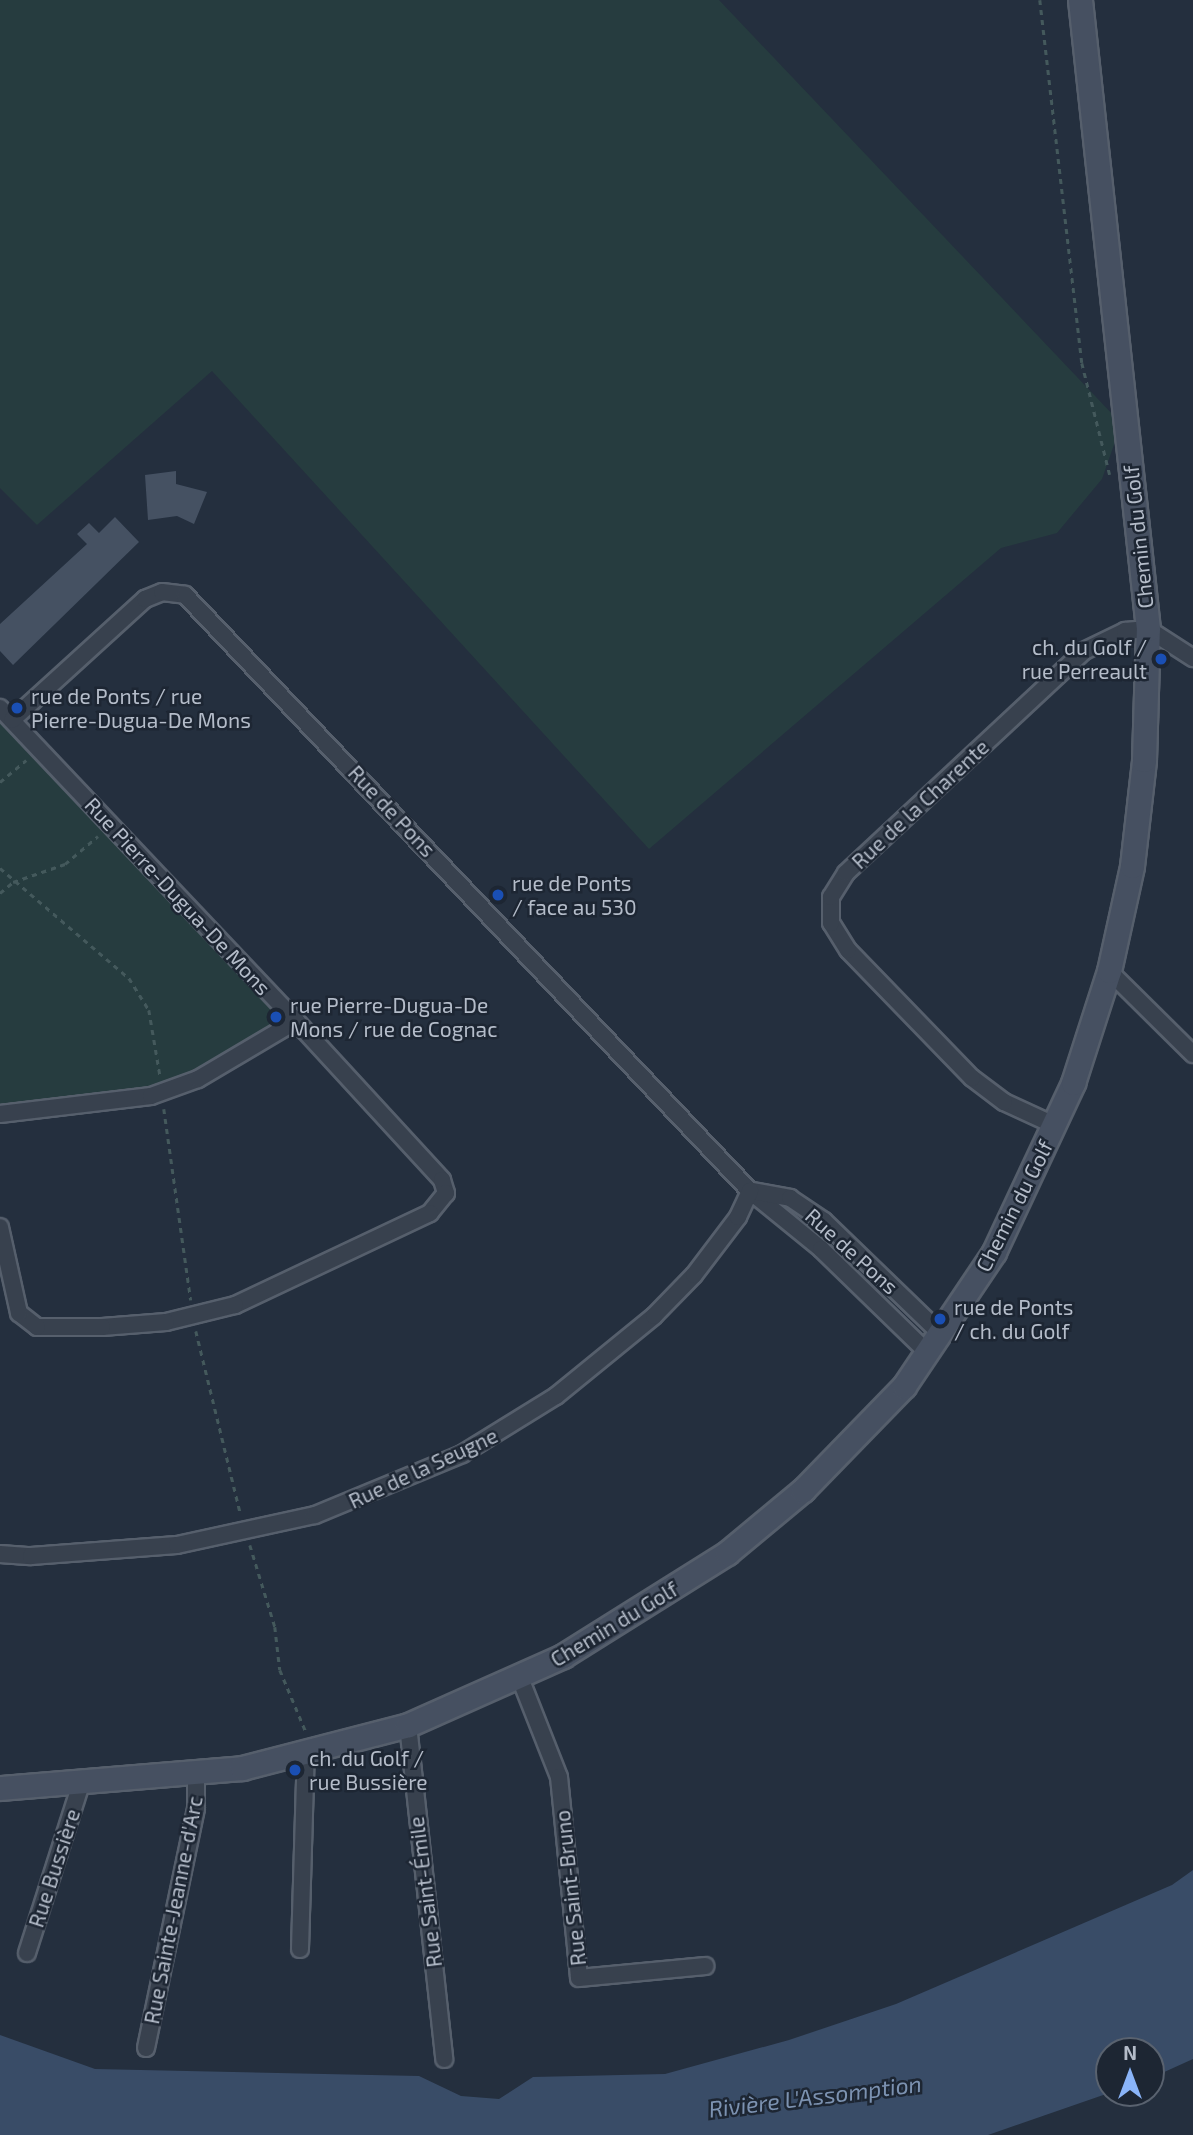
<!DOCTYPE html>
<meta charset="utf-8">
<style>
body{margin:0}
#map{position:relative;width:1193px;height:2135px;overflow:hidden;background:#242f3e;font-family:"Exo 2",sans-serif}
div>[style]{position:absolute}
.green>*{inset:0;background:#263c3f}
.water>*{inset:0;background:#394c67}
.building>*{inset:0;background:#455162}
.path>*{height:2.5px;margin-top:-1.25px;transform-origin:0;background:repeating-linear-gradient(90deg,#44595c 0 5px,transparent 0 10px)}
.roads{filter:drop-shadow(2px 0 #565f6c) drop-shadow(-2px 0 #565f6c) drop-shadow(0 2px #565f6c) drop-shadow(0 -2px #565f6c)}
.street>*{height:16px;margin:-8px;padding:0 8px;transform-origin:8px;border-radius:8px;background:#38414e}
.secondary>*{height:23px;margin:-11.5px;padding:0 11.5px;transform-origin:11.5px;border-radius:11.5px;background:#465061}
.dots>*{width:19px;height:19px;translate:-50% -50%;box-sizing:border-box;border:4px solid #1d2633;border-radius:50%}
span{translate:-50% -50%;white-space:nowrap;text-align:center;line-height:1.15;-webkit-text-stroke:5px #1d2633;paint-order:stroke}
.street-label{font-size:21px;color:#b4bcc9}
.poi-label{font-size:21px;color:#b4bcc9}
.right{translate:-100% -50%;text-align:right}
.left{translate:0 -50%;text-align:left}
.water-label{font-size:23px;color:#7c92b1;font-style:italic}
.north{position:absolute;left:1095px;top:2037px;width:70px;height:70px;box-sizing:border-box;background:#1d2633;border:2px solid #59626f;border-radius:50%;rotate:0deg;font-size:19px;font-weight:700;line-height:28px;text-align:center;color:#b4bcc9}
.north::after{content:'';display:block;margin:auto;width:24px;height:32px;background:#8ab4f8;clip-path:polygon(50% 0,100% 100%,50% 72%,0 100%)}
</style>
<div id="map">
<div class="green">
<div style="clip-path:polygon(0 0,719px 0,1116px 418px,1116px 439px,1102px 479px,1057px 533px,1001px 548px,649px 849px,212px 371px,37px 525px,0 488px)"></div>
<div style="clip-path:polygon(0 708px,296px 1021px,162px 1093px,0 1114px)"></div>
</div>
<div class="water">
<div style="clip-path:polygon(1193px 1870px,1193px 2059px,1151px 2078px,1151px 2051px,1109px 2051px,1109px 2093px,988px 2135px,0 2135px,0 2035px,95px 2069px,419px 2076px,461px 2096px,499px 2099px,533px 2077px,665px 2074px,789px 2040px,896px 2004px,1172px 1885px)"></div>
</div>
<div class="building">
<div style="clip-path:polygon(176px 471px,176px 484px,207px 492px,194px 524px,177px 516px,148px 520px,145px 475px)"></div>
<div style="clip-path:polygon(115px 517px,139px 542px,13px 665px,0 651px,0 624px,87px 544px,77px 534px,89px 523px,99px 533px)"></div>
</div>
<div class="path">
<div style="left:1040px;top:0;width:365px;rotate:83.4deg"></div>
<div style="left:1082px;top:363px;width:115px;rotate:76deg"></div>
<div style="left:0;top:782px;width:34px;rotate:-40deg"></div>
<div style="left:0;top:868px;width:170px;rotate:40.5deg"></div>
<div style="left:129px;top:978px;width:38px;rotate:58deg"></div>
<div style="left:149px;top:1010px;width:66px;rotate:80.4deg"></div>
<div style="left:0;top:893px;width:17px;rotate:-40deg"></div>
<div style="left:13px;top:882px;width:55px;rotate:-19.1deg"></div>
<div style="left:65px;top:864px;width:43px;rotate:-40.3deg"></div>
<div style="left:164px;top:1109px;width:193px;rotate:82deg"></div>
<div style="left:196px;top:1331px;width:189px;rotate:76.3deg"></div>
<div style="left:250px;top:1545px;width:86px;rotate:73deg"></div>
<div style="left:275px;top:1627px;width:43px;rotate:83.4deg"></div>
<div style="left:280px;top:1670px;width:67px;rotate:67.2deg"></div>
</div>
<div class="roads">
<div class="street">
<div style="left:0;top:708px;width:431px;rotate:46.6deg"></div>
<div style="left:296px;top:1021px;width:216px;rotate:47.4deg"></div>
<div style="left:442px;top:1180px;width:14px;rotate:73deg"></div>
<div style="left:446px;top:1193px;width:26px;rotate:129deg"></div>
<div style="left:430px;top:1213px;width:216px;rotate:154.7deg"></div>
<div style="left:235px;top:1305px;width:71px;rotate:166.2deg"></div>
<div style="left:166px;top:1322px;width:64px;rotate:175.5deg"></div>
<div style="left:102px;top:1327px;width:65px;rotate:180deg"></div>
<div style="left:37px;top:1327px;width:23px;rotate:-142deg"></div>
<div style="left:19px;top:1313px;width:88px;rotate:-102.5deg"></div>
<div style="left:12px;top:720px;width:180px;rotate:-42.3deg"></div>
<div style="left:145px;top:599px;width:18px;rotate:-22deg"></div>
<div style="left:162px;top:592px;width:23px;rotate:7deg"></div>
<div style="left:185px;top:595px;width:821px;rotate:46.53deg"></div>
<div style="left:750px;top:1191px;width:92px;rotate:39.2deg"></div>
<div style="left:821px;top:1249px;width:149px;rotate:44.2deg"></div>
<div style="left:1109px;top:971px;width:118px;rotate:44.7deg"></div>
<div style="left:0;top:1114px;width:152px;rotate:-6.8deg"></div>
<div style="left:151px;top:1096px;width:50px;rotate:-19.9deg"></div>
<div style="left:198px;top:1079px;width:114px;rotate:-30.6deg"></div>
<div style="left:1054px;top:1125px;width:55px;rotate:-155.3deg"></div>
<div style="left:1004px;top:1102px;width:40px;rotate:-143deg"></div>
<div style="left:972px;top:1078px;width:178px;rotate:-134.1deg"></div>
<div style="left:848px;top:950px;width:32px;rotate:-122deg"></div>
<div style="left:831px;top:923px;width:26px;rotate:-90deg"></div>
<div style="left:831px;top:897px;width:28px;rotate:-58deg"></div>
<div style="left:846px;top:873px;width:325px;rotate:-43deg"></div>
<div style="left:1084px;top:651px;width:46px;rotate:-26deg"></div>
<div style="left:1125px;top:631px;width:23px;rotate:-5deg"></div>
<div style="left:1148px;top:629px;width:54px;rotate:32.8deg"></div>
<div style="left:752px;top:1191px;width:39px;rotate:10deg"></div>
<div style="left:790px;top:1198px;width:41px;rotate:34.1deg"></div>
<div style="left:824px;top:1221px;width:163px;rotate:44deg"></div>
<div style="left:0;top:1554px;width:31px;rotate:4deg"></div>
<div style="left:31px;top:1556px;width:146px;rotate:-4.3deg"></div>
<div style="left:177px;top:1545px;width:141px;rotate:-12.3deg"></div>
<div style="left:315px;top:1515px;width:159px;rotate:-22.5deg"></div>
<div style="left:462px;top:1454px;width:110px;rotate:-31.7deg"></div>
<div style="left:556px;top:1396px;width:127px;rotate:-39.2deg"></div>
<div style="left:654px;top:1316px;width:57px;rotate:-45.7deg"></div>
<div style="left:694px;top:1275px;width:73px;rotate:-52.8deg"></div>
<div style="left:738px;top:1217px;width:29px;rotate:-65deg"></div>
<div style="left:520px;top:1678px;width:106px;rotate:68.5deg"></div>
<div style="left:559px;top:1777px;width:202px;rotate:84.3deg"></div>
<div style="left:579px;top:1978px;width:127px;rotate:-5.4deg"></div>
<div style="left:408px;top:1725px;width:336px;rotate:83.8deg"></div>
<div style="left:300px;top:1949px;width:197px;rotate:-88.3deg"></div>
<div style="left:27px;top:1953px;width:177px;rotate:-72.3deg"></div>
<div style="left:146px;top:2048px;width:245px;rotate:-78.2deg"></div>
<div style="left:196px;top:1808px;width:36px;rotate:-90deg"></div>
</div>
<div class="secondary">
<div style="left:0;top:1788px;width:243px;rotate:-4.7deg"></div>
<div style="left:242px;top:1768px;width:171px;rotate:-14.5deg"></div>
<div style="left:408px;top:1725px;width:170px;rotate:-24deg"></div>
<div style="left:563px;top:1656px;width:194px;rotate:-32.1deg"></div>
<div style="left:727px;top:1553px;width:99px;rotate:-39.7deg"></div>
<div style="left:803px;top:1490px;width:145px;rotate:-45.8deg"></div>
<div style="left:904px;top:1386px;width:161px;rotate:-56.1deg"></div>
<div style="left:994px;top:1252px;width:187px;rotate:-64.9deg"></div>
<div style="left:1073px;top:1083px;width:118px;rotate:-72.2deg"></div>
<div style="left:1109px;top:971px;width:107px;rotate:-77.6deg"></div>
<div style="left:1132px;top:866px;width:107px;rotate:-83.5deg"></div>
<div style="left:1144px;top:760px;width:131px;rotate:-88.3deg"></div>
<div style="left:1148px;top:629px;width:633px;rotate:-96.17deg"></div>
</div>
</div>
<div class="dots">
<div style="left:1161px;top:659px;background:#1a4fb4"></div>
<div style="left:17px;top:708px;background:#1a4fb4"></div>
<div style="left:498px;top:895px;background:#1a4fb4"></div>
<div style="left:276px;top:1017px;background:#1a4fb4"></div>
<div style="left:940px;top:1319px;background:#1a4fb4"></div>
<div style="left:295px;top:1770px;background:#1a4fb4"></div>
</div>
<div class="street-label">
<span style="left:1138px;top:537px;rotate:-96deg">Chemin du Golf</span>
<span style="left:920px;top:804px;rotate:-43deg">Rue de la Charente</span>
<span style="left:392px;top:811px;rotate:47deg">Rue de Pons</span>
<span style="left:178px;top:896px;rotate:47deg">Rue Pierre-Dugua-De Mons</span>
<span style="left:1014px;top:1206px;rotate:-63deg">Chemin du Golf</span>
<span style="left:852px;top:1251px;rotate:42deg">Rue de Pons</span>
<span style="left:423px;top:1468px;rotate:-25deg">Rue de la Seugne</span>
<span style="left:614px;top:1624px;rotate:-31deg">Chemin du Golf</span>
<span style="left:54px;top:1868px;rotate:-72deg">Rue Bussière</span>
<span style="left:570px;top:1888px;rotate:-96deg">Rue Saint-Bruno</span>
<span style="left:425px;top:1892px;rotate:-97deg">Rue Saint-Émile</span>
<span style="left:173px;top:1910px;rotate:-79deg">Rue Sainte-Jeanne-d'Arc</span>
</div>
<div class="poi-label">
<span class="right" style="left:1147px;top:659px">ch. du Golf /<br>rue Perreault</span>
<span class="left" style="left:31px;top:708px">rue de Ponts / rue<br>Pierre-Dugua-De Mons</span>
<span class="left" style="left:512px;top:895px">rue de Ponts<br>/ face au 530</span>
<span class="left" style="left:290px;top:1017px">rue Pierre-Dugua-De<br>Mons / rue de Cognac</span>
<span class="left" style="left:954px;top:1319px">rue de Ponts<br>/ ch. du Golf</span>
<span class="left" style="left:309px;top:1770px">ch. du Golf /<br>rue Bussière</span>
</div>
<div class="water-label">
<span style="left:815px;top:2096px;rotate:-7deg">Rivière L'Assomption</span>
</div>
<div class="north">N</div>
</div>
